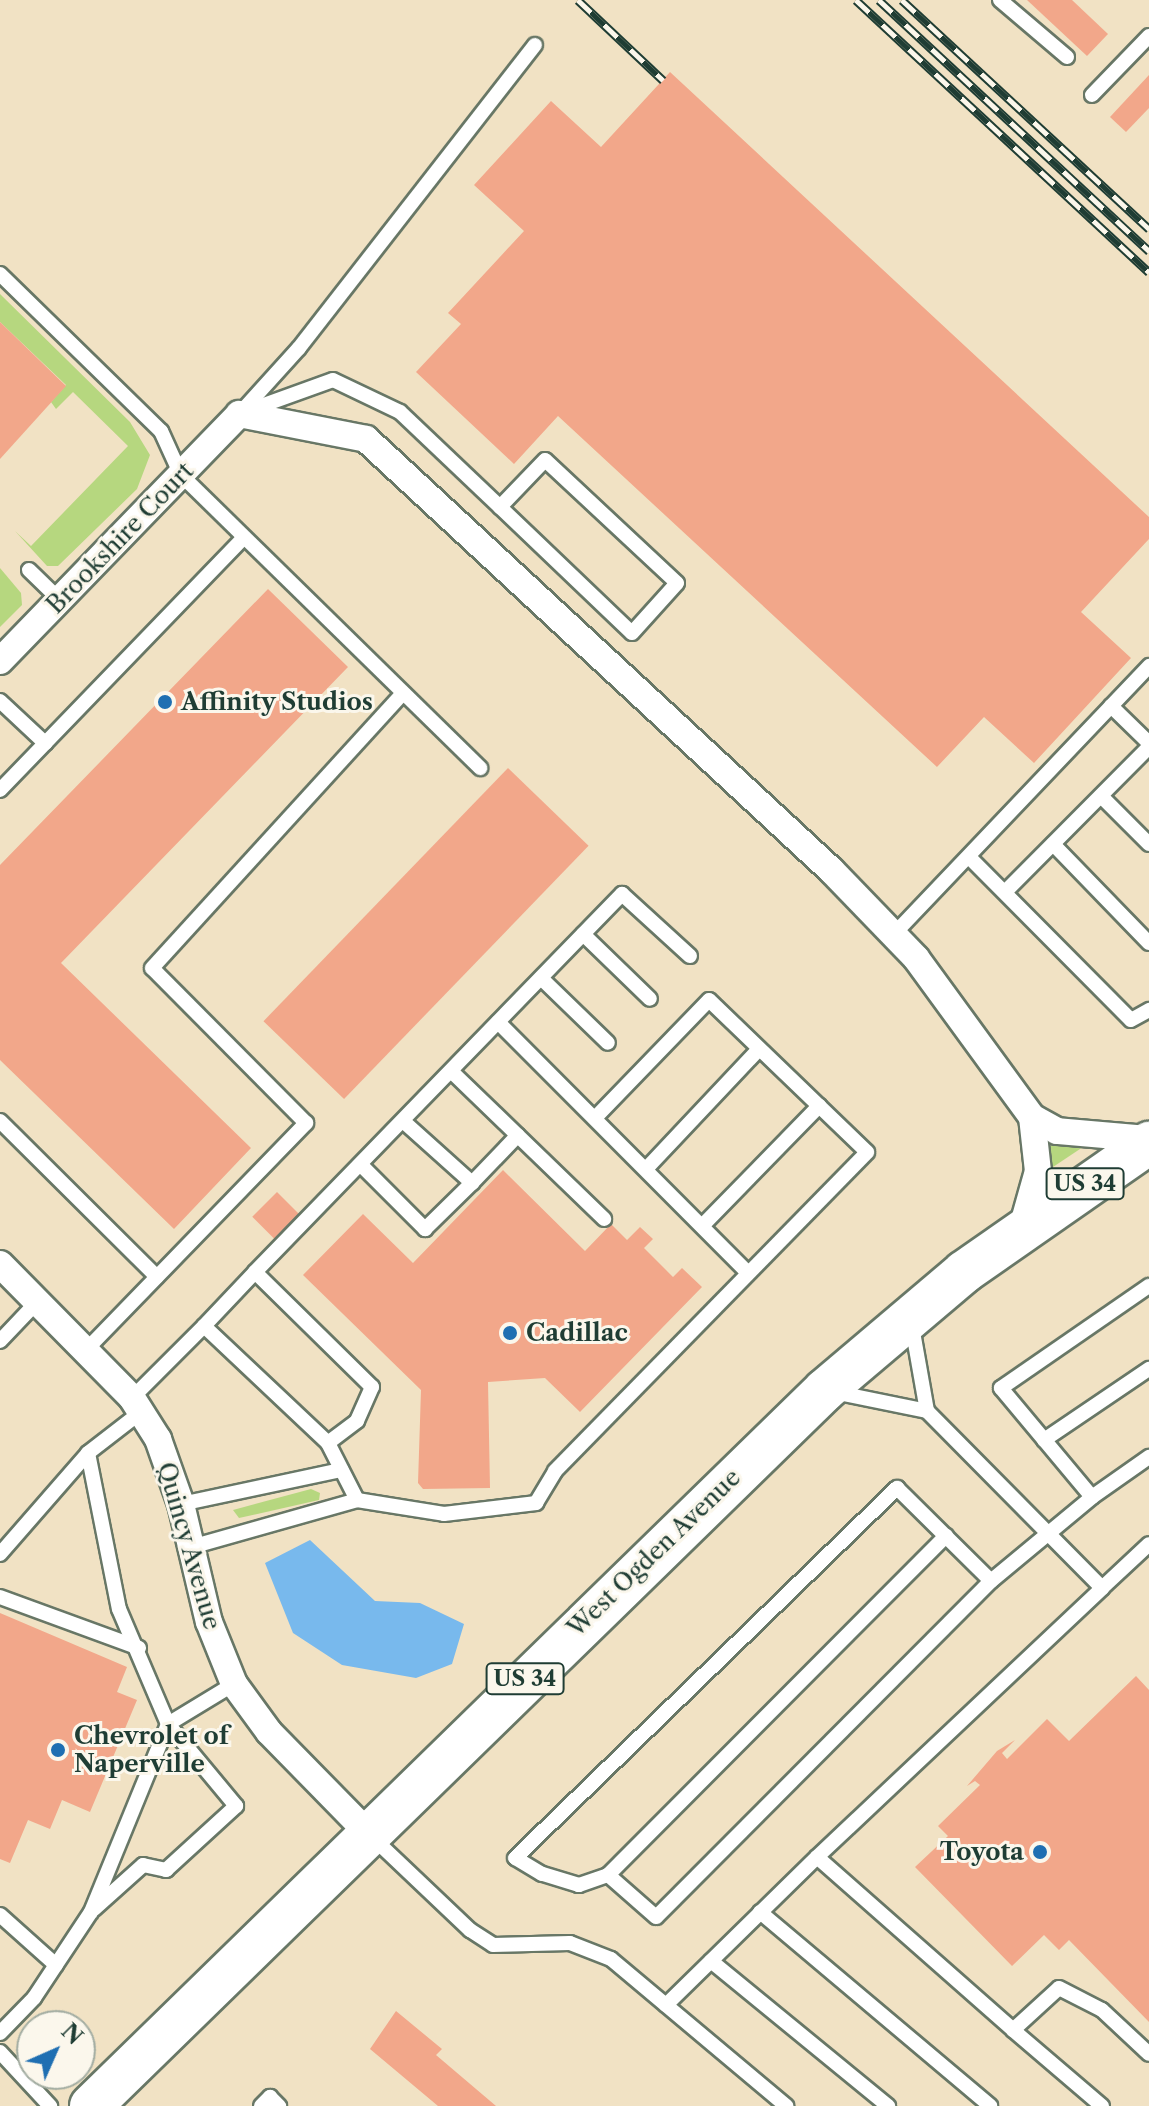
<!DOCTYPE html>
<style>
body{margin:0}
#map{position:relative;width:1149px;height:2106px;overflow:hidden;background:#f1e2c4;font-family:"Libre Caslon Text",serif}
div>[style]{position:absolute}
.green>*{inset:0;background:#b6d77f}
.water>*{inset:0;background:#78b9ed}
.building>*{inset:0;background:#f2a78a;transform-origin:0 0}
.roads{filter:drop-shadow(2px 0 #687766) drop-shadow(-2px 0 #687766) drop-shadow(0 2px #687766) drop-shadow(0 -2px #687766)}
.lane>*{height:14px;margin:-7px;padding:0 7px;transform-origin:7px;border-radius:7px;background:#fff}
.street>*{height:26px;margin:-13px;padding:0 13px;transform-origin:13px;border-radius:13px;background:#fff}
.primary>*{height:42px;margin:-21px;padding:0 21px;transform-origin:21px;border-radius:21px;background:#fff}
.rail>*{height:9px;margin-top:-4.5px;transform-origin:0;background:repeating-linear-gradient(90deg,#fbf7ec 0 18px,#1f3d34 0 36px);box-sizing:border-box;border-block:2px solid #1f3d34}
.dots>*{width:22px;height:22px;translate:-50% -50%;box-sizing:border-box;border:4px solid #fbf7ec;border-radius:50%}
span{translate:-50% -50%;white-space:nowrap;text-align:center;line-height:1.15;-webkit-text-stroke:6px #fbf7ec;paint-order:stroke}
.shield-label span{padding:2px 6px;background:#fbf7ec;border:2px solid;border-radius:6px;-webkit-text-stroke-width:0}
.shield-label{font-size:22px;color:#1f3d34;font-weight:700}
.street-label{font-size:24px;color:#1f3d34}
.poi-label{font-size:24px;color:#1f3d34;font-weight:700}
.left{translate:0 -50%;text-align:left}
.right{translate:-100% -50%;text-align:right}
.north{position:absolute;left:16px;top:2010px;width:80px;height:80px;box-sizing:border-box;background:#fbf7ec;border:2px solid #a3ada2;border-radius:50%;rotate:45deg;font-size:22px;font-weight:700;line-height:32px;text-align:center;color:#1f3d34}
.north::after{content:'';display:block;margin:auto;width:28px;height:36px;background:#1f6fb2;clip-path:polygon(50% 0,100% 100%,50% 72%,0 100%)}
</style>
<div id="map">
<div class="green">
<div style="clip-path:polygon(0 294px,130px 422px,150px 455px,137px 489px,58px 566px,47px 566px,15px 531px,31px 546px,128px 446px,73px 392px,56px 409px,51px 402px,66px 385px,0 322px)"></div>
<div style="clip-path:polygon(0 568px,21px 593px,22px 605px,0 627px)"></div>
<div style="clip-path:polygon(1042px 1128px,1089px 1143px,1044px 1173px)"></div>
<div style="clip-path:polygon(311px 1489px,320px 1493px,319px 1500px,239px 1518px,233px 1510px)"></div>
</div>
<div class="water">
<div style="clip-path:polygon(310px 1540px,375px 1601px,420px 1603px,464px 1624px,452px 1664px,416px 1678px,342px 1665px,293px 1633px,265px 1563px)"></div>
</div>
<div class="building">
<div style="clip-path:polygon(1027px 0,1072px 0,1108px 34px,1087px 56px)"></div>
<div style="clip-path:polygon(670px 72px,1149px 517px,1149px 539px,1081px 612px,1131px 658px,1034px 763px,984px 717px,937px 767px,558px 416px,514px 464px,416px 372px,461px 324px,448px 313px,524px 231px,474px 185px,551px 101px,601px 147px)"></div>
<div style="clip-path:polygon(1149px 75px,1149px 108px,1126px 132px,1110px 117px)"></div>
<div style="clip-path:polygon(0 322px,66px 386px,0 459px)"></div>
<div style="clip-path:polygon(268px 589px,348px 667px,61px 963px,251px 1148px,174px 1229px,0 1060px,0 865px)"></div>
<div style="left:508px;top:768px;width:112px;height:352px;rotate:44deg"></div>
<div style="clip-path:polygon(503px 1170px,585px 1251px,611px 1224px,627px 1240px,640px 1227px,653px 1239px,644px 1248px,673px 1277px,682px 1268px,702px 1287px,580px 1412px,545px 1378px,488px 1382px,490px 1488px,423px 1489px,418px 1483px,421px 1390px,303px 1275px,363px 1214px,413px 1263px)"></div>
<div style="left:277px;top:1192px;width:34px;height:35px;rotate:45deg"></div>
<div style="clip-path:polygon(0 1613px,127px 1667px,117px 1692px,137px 1700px,90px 1812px,62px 1800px,50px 1829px,28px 1820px,10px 1863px,0 1859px)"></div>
<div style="clip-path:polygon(1136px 1676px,1149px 1690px,1149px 2022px,1069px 1940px,1059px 1950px,1044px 1935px,1012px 1966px,915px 1867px,948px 1836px,938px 1826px,980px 1785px,975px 1781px,967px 1786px,997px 1751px,1015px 1740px,1002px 1753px,1007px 1759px,1047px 1719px,1069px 1741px)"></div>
<div style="clip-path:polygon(396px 2011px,442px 2049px,436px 2055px,496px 2106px,438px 2106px,370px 2049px)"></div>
</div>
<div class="roads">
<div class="lane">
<div style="left:1000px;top:0;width:88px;rotate:40.4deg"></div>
<div style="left:1092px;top:95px;width:82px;rotate:-46deg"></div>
<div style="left:0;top:274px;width:225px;rotate:44.3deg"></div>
<div style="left:161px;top:431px;width:48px;rotate:65.6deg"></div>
<div style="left:181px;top:475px;width:419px;rotate:44.4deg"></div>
<div style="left:242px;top:411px;width:85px;rotate:-47.9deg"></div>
<div style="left:299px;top:348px;width:384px;rotate:-52.1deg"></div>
<div style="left:247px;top:411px;width:91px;rotate:-19.8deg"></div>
<div style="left:333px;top:380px;width:74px;rotate:25.5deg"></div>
<div style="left:400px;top:412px;width:138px;rotate:43.5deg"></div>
<div style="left:500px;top:507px;width:182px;rotate:43.7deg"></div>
<div style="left:632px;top:633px;width:67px;rotate:-48deg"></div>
<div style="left:677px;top:583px;width:180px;rotate:-137deg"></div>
<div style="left:545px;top:460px;width:65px;rotate:133.8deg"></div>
<div style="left:29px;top:570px;width:43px;rotate:44.1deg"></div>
<div style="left:0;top:701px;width:62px;rotate:43deg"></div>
<div style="left:1111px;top:706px;width:53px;rotate:44.2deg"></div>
<div style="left:0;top:790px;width:351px;rotate:-46deg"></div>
<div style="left:1101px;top:796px;width:68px;rotate:45deg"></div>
<div style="left:1053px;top:844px;width:138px;rotate:45.9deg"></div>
<div style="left:970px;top:858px;width:228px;rotate:45.2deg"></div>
<div style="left:1131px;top:1020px;width:21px;rotate:-29deg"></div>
<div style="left:1005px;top:892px;width:204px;rotate:-45.2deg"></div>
<div style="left:895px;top:933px;width:369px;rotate:-46.4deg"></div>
<div style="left:583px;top:934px;width:93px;rotate:44.1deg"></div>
<div style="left:541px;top:978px;width:93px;rotate:44.1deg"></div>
<div style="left:498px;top:1022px;width:354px;rotate:45.1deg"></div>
<div style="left:451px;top:1071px;width:213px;rotate:44deg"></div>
<div style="left:0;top:1121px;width:221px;rotate:44.8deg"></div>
<div style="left:403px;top:1121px;width:93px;rotate:41.9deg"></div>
<div style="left:472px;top:1183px;width:66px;rotate:-46.2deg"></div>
<div style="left:361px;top:1165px;width:91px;rotate:45deg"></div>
<div style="left:425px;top:1229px;width:66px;rotate:-44.4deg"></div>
<div style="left:646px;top:1169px;width:165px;rotate:-46.7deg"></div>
<div style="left:702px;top:1226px;width:168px;rotate:-45.7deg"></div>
<div style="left:255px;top:1272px;width:527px;rotate:-45.85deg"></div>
<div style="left:622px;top:894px;width:92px;rotate:42.4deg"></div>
<div style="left:204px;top:1326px;width:74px;rotate:-46.6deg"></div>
<div style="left:255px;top:1272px;width:164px;rotate:44.5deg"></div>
<div style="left:372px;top:1387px;width:37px;rotate:114deg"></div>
<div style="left:357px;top:1421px;width:36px;rotate:143deg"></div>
<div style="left:912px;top:1326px;width:86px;rotate:80deg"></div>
<div style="left:927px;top:1411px;width:249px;rotate:45.3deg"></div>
<div style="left:1102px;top:1588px;width:64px;rotate:-43.1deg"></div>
<div style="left:0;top:1341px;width:55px;rotate:-46.5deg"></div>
<div style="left:87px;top:1349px;width:315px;rotate:-45.9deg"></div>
<div style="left:306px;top:1123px;width:218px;rotate:-134.8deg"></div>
<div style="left:152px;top:968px;width:372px;rotate:-47.6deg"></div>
<div style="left:834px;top:1392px;width:95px;rotate:11.5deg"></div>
<div style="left:132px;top:1398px;width:102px;rotate:-45deg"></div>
<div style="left:204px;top:1326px;width:170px;rotate:43.3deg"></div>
<div style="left:328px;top:1443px;width:64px;rotate:63deg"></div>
<div style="left:141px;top:1412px;width:67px;rotate:142.3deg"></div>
<div style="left:88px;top:1453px;width:159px;rotate:78.8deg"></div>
<div style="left:119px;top:1609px;width:125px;rotate:66.9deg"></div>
<div style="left:168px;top:1724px;width:77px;rotate:-31.2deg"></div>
<div style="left:1044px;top:1440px;width:127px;rotate:-34.1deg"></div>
<div style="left:1092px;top:1497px;width:70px;rotate:-35.1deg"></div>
<div style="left:181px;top:1504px;width:164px;rotate:-12deg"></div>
<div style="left:191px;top:1547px;width:173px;rotate:-15.8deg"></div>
<div style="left:357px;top:1500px;width:88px;rotate:9.1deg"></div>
<div style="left:444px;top:1514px;width:93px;rotate:-6.8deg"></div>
<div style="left:536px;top:1503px;width:37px;rotate:-59deg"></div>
<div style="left:555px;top:1471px;width:446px;rotate:-45.6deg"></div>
<div style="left:867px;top:1152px;width:219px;rotate:-136.1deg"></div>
<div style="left:709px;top:1000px;width:164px;rotate:134deg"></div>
<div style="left:0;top:1554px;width:134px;rotate:-48.9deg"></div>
<div style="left:991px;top:1581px;width:474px;rotate:134.9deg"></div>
<div style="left:656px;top:1917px;width:64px;rotate:-138.8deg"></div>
<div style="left:608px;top:1875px;width:31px;rotate:161deg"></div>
<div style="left:579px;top:1885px;width:39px;rotate:-163deg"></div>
<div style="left:542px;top:1874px;width:31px;rotate:-149deg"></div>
<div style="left:515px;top:1858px;width:532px;rotate:-44.09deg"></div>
<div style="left:897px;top:1488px;width:132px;rotate:44.7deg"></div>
<div style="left:991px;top:1581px;width:131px;rotate:-39.7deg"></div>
<div style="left:1092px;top:1497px;width:142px;rotate:-129.9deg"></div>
<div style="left:1001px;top:1388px;width:180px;rotate:-34.6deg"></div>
<div style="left:0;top:1597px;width:148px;rotate:20.1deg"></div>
<div style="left:373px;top:1838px;width:134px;rotate:43.5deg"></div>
<div style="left:470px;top:1930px;width:27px;rotate:33deg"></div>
<div style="left:493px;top:1945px;width:77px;rotate:-1.5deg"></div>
<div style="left:570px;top:1943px;width:44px;rotate:21.3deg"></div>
<div style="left:611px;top:1959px;width:229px;rotate:40deg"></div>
<div style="left:817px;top:1857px;width:392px;rotate:-43.3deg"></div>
<div style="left:608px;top:1875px;width:479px;rotate:-45.1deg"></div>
<div style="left:94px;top:1909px;width:66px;rotate:-41.9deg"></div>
<div style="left:143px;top:1865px;width:24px;rotate:12deg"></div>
<div style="left:166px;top:1870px;width:95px;rotate:-42.4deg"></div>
<div style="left:236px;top:1806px;width:107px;rotate:-129.7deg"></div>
<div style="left:760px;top:1912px;width:301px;rotate:40.1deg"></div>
<div style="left:0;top:1915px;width:75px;rotate:41.8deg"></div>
<div style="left:711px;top:1961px;width:229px;rotate:39.3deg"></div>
<div style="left:666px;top:2005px;width:211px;rotate:-44.4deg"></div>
<div style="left:817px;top:1857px;width:261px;rotate:41.4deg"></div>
<div style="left:1013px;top:2030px;width:62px;rotate:-42.4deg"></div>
<div style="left:1059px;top:1988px;width:48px;rotate:27.1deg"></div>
<div style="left:1102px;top:2010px;width:64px;rotate:43.1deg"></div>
<div style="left:1013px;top:2030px;width:117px;rotate:40.5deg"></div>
<div style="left:0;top:2033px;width:49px;rotate:-45.8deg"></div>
<div style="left:34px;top:1998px;width:103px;rotate:-56.5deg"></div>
<div style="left:91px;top:1912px;width:203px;rotate:-67.7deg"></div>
<div style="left:0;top:2052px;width:74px;rotate:47.2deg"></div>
<div style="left:261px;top:2106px;width:13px;rotate:-45deg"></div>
<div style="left:270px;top:2097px;width:13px;rotate:45deg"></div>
</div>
<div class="street">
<div style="left:0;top:661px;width:344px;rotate:-45.9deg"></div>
<div style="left:239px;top:414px;width:129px;rotate:11.1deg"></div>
<div style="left:366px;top:439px;width:635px;rotate:42.83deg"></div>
<div style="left:832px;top:871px;width:121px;rotate:46deg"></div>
<div style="left:916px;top:958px;width:197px;rotate:53.9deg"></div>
<div style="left:1032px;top:1117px;width:54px;rotate:83.7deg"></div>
<div style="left:1038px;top:1171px;width:59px;rotate:105.7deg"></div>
<div style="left:1032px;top:1117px;width:29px;rotate:29deg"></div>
<div style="left:1057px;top:1131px;width:92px;rotate:5deg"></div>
<div style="left:0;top:1264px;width:188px;rotate:45.4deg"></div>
<div style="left:132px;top:1398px;width:49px;rotate:57.6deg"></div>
<div style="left:158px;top:1439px;width:69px;rotate:70.5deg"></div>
<div style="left:181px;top:1504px;width:121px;rotate:76.7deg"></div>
<div style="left:209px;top:1622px;width:67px;rotate:68deg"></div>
<div style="left:234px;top:1684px;width:59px;rotate:53.9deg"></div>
<div style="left:269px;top:1732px;width:144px;rotate:45.6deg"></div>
</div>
<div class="primary">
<div style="left:91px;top:2106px;width:1025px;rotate:-44.29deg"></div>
<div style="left:825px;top:1390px;width:182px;rotate:-40.3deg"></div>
<div style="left:964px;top:1272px;width:226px;rotate:-34.9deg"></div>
</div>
</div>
<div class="rail">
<div style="left:578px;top:0;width:117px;rotate:43.3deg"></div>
<div style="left:856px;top:0;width:400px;rotate:42.9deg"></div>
<div style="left:879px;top:0;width:369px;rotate:42.9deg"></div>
<div style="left:902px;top:0;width:337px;rotate:42.8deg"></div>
</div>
<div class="dots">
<div style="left:165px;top:702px;background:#1f6fb2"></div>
<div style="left:510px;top:1333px;background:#1f6fb2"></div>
<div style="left:58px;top:1750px;background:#1f6fb2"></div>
<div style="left:1040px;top:1852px;background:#1f6fb2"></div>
</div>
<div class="shield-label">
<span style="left:1085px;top:1184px">US 34</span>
<span style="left:525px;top:1679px">US 34</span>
</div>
<div class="street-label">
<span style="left:120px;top:538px;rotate:-46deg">Brookshire Court</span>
<span style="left:189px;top:1546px;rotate:74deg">Quincy Avenue</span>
<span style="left:654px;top:1553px;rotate:-44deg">West Ogden Avenue</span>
</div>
<div class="poi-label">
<span class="left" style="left:181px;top:702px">Affinity Studios</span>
<span class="left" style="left:526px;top:1333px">Cadillac</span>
<span class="left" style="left:74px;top:1750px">Chevrolet of<br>Naperville</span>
<span class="right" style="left:1024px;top:1852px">Toyota</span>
</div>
<div class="north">N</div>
</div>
